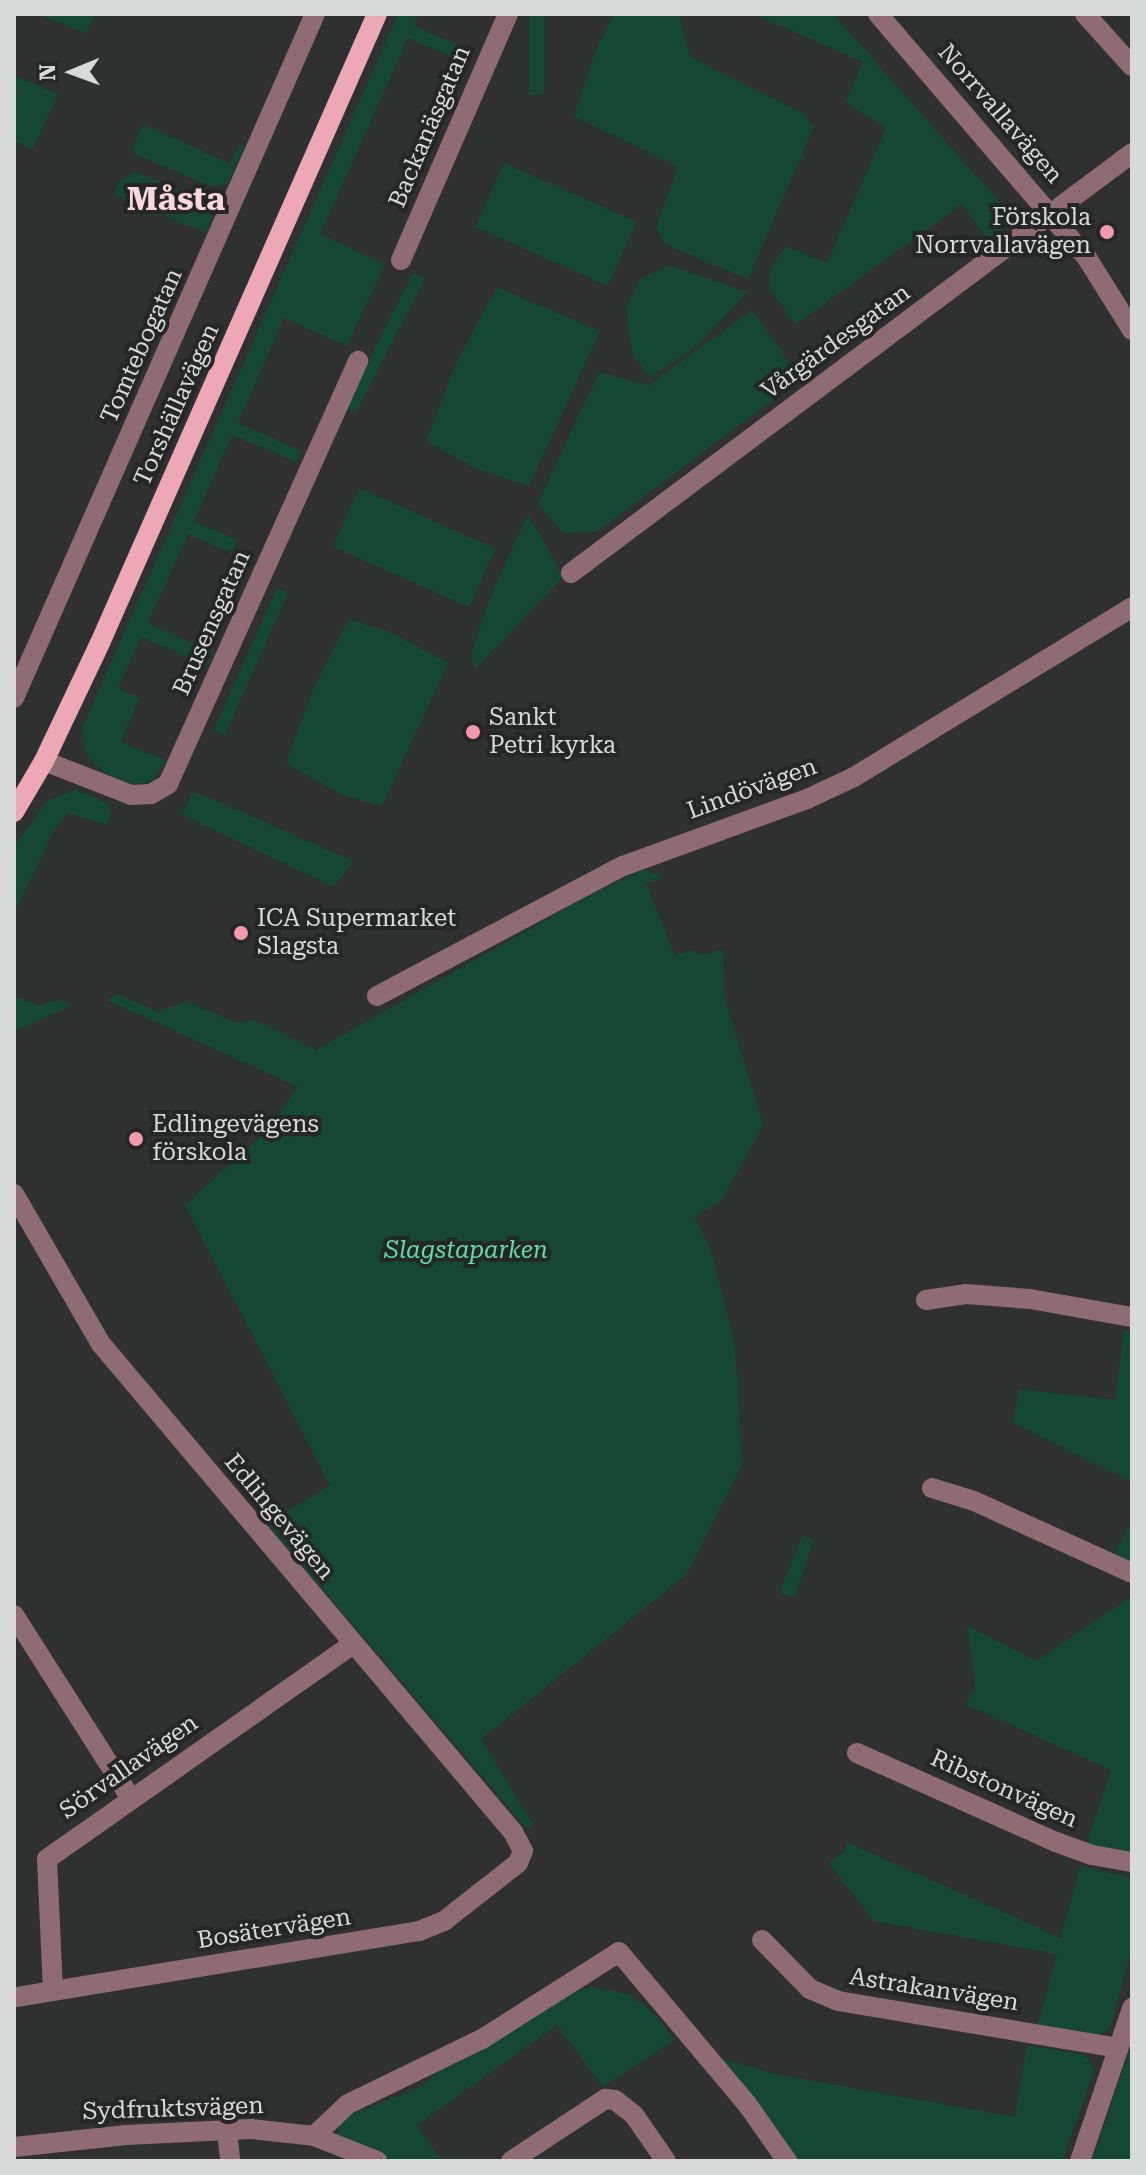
<!DOCTYPE html>
<meta charset="utf-8">
<style>
body{margin:0}
#map{position:relative;width:1146px;height:2175px;overflow:hidden;background:#2e312f;font-family:"Roboto Serif",serif}
div>[style]{position:absolute}
.green>*{inset:0;background:#144835;transform-origin:0 0}
.minor>*{height:20px;margin:-10px;padding:0 10px;transform-origin:10px;border-radius:10px;background:#8f6c73}
.major>*{height:20px;margin:-10px;padding:0 10px;transform-origin:10px;border-radius:10px;background:#eea7b5}
.dots>*{width:22px;height:22px;translate:-50% -50%;box-sizing:border-box;border:4px solid #242726;border-radius:50%}
span{translate:-50% -50%;white-space:nowrap;text-align:center;line-height:1.15;-webkit-text-stroke:8px #242726;paint-order:stroke}
.street-label{font-size:24px;color:#d8dad9}
.poi-label{font-size:24px;color:#d8dad9}
.right{translate:-100% -50%;text-align:right}
.left{translate:0 -50%;text-align:left}
.park-label{font-size:24px;color:#60dbac;font-style:italic}
.district-label{font-size:32px;color:#fbd8de;font-weight:700}
.frame{position:absolute;inset:0;border:16px solid #d8dad9;pointer-events:none}
.north{position:absolute;left:32px;top:32px;width:80px;height:80px;-webkit-text-stroke:6px #242726;paint-order:stroke;rotate:269deg;font-size:22px;font-weight:700;line-height:32px;text-align:center;color:#d8dad9}
.north::after{content:'';display:block;margin:auto;width:28px;height:36px;background:#d8dad9;clip-path:polygon(50% 0,100% 100%,50% 72%,0 100%)}
</style>
<div id="map">
<div class="green">
<div style="clip-path:polygon(39px 14px,95px 14px,86px 34px)"></div>
<div style="clip-path:polygon(398px 14px,419px 14px,414px 26px,457px 45px,452px 57px,408px 38px,320px 234px,385px 264px,347px 346px,284px 318px,238px 423px,301px 451px,296px 462px,232px 435px,194px 521px,237px 540px,232px 553px,188px 534px,148px 623px,214px 653px,208px 666px,141px 637px,118px 688px,139px 698px,121px 742px,167px 761px,151px 782px,134px 784px,107px 774px,93px 763px,86px 753px,82px 728px)"></div>
<div style="left:529px;top:14px;width:15px;height:81px"></div>
<div style="clip-path:polygon(614px 14px,679px 14px,690px 57px,805px 114px,813px 128px,748px 279px,665px 244px,656px 227px,678px 167px,574px 116px,596px 49px)"></div>
<div style="clip-path:polygon(754px 14px,833px 14px,1001px 204px,1003px 232px,990px 242px,962px 204px,795px 325px,769px 287px,771px 267px,786px 246px,827px 263px,886px 128px,846px 102px,863px 62px)"></div>
<div style="clip-path:polygon(14px 75px,58px 94px,33px 149px,14px 141px)"></div>
<div style="clip-path:polygon(143px 124px,230px 164px,239px 144px,244px 147px,228px 183px,210px 186px,135px 154px,133px 147px)"></div>
<div style="left:504px;top:163px;width:145px;height:70px;rotate:24deg"></div>
<div style="clip-path:polygon(135px 172px,206px 200px,213px 217px,206px 233px,114px 194px,120px 181px)"></div>
<div style="clip-path:polygon(669px 265px,747px 292px,698px 345px,651px 377px,633px 356px,626px 309px,640px 279px)"></div>
<div style="left:413px;top:273px;width:13px;height:151px;rotate:27deg"></div>
<div style="clip-path:polygon(497px 287px,600px 331px,529px 486px,479px 470px,426px 441px,456px 364px)"></div>
<div style="clip-path:polygon(752px 310px,801px 379px,596px 532px,563px 533px,538px 503px,599px 372px,649px 385px)"></div>
<div style="left:359px;top:488px;width:149px;height:64px;rotate:24deg"></div>
<div style="clip-path:polygon(528px 514px,563px 577px,475px 669px,471px 656px,488px 602px)"></div>
<div style="left:277px;top:588px;width:12px;height:156px;rotate:24deg"></div>
<div style="clip-path:polygon(349px 619px,392px 633px,448px 663px,382px 806px,344px 796px,286px 763px,313px 690px)"></div>
<div style="clip-path:polygon(75px 789px,107px 803px,111px 815px,107px 825px,68px 813px,53px 832px,14px 914px,14px 847px,46px 802px)"></div>
<div style="clip-path:polygon(193px 791px,217px 801px,353px 861px,334px 887px,182px 815px)"></div>
<div style="clip-path:polygon(644px 868px,662px 877px,646px 884px,675px 956px,691px 950px,702px 955px,723px 949px,724px 996px,763px 1125px,722px 1200px,695px 1217px,711px 1251px,735px 1346px,742px 1465px,686px 1575px,481px 1739px,533px 1825px,527px 1829px,267px 1524px,330px 1485px,185px 1205px,266px 1132px,298px 1087px,107px 1000px,117px 994px,159px 1012px,186px 1001px,237px 1023px,256px 1020px,316px 1050px,586px 897px)"></div>
<div style="clip-path:polygon(14px 996px,39px 1006px,60px 999px,71px 1006px,14px 1032px)"></div>
<div style="clip-path:polygon(1124px 1331px,1132px 1331px,1132px 1482px,1013px 1423px,1019px 1389px,1115px 1400px)"></div>
<div style="clip-path:polygon(1132px 1520px,1132px 1568px,1112px 1559px)"></div>
<div style="clip-path:polygon(802px 1536px,814px 1540px,794px 1598px,780px 1592px)"></div>
<div style="clip-path:polygon(1132px 1596px,1132px 1857px,1086px 1846px,1111px 1770px,965px 1704px,975px 1689px,975px 1679px,967px 1626px,1036px 1661px)"></div>
<div style="clip-path:polygon(846px 1842px,1061px 1938px,1080px 1866px,1132px 1878px,1132px 1946px,1112px 2023px,1107px 2031px,1096px 2037px,1038px 2025px,1057px 1954px,874px 1921px,829px 1863px,846px 1851px)"></div>
<div style="clip-path:polygon(591px 1987px,629px 1994px,657px 2016px,674px 2040px,603px 2087px,557px 2025px,417px 2125px,442px 2161px,386px 2161px,340px 2139px,337px 2133px,341px 2119px,422px 2086px,439px 2071px,472px 2056px,578px 1990px)"></div>
<div style="clip-path:polygon(1132px 2044px,1132px 2161px,1092px 2161px,1123px 2069px)"></div>
<div style="clip-path:polygon(1027px 2045px,1077px 2053px,1088px 2058px,1094px 2072px,1062px 2161px,789px 2161px,710px 2055px,774px 2074px,1015px 2117px)"></div>
</div>
<div class="minor">
<div style="left:878px;top:14px;width:321px;rotate:49.4deg"></div>
<div style="left:1087px;top:258px;width:85px;rotate:58deg"></div>
<div style="left:1085px;top:14px;width:70px;rotate:47.9deg"></div>
<div style="left:401px;top:260px;width:268px;rotate:-66.5deg"></div>
<div style="left:571px;top:573px;width:701px;rotate:-36.82deg"></div>
<div style="left:14px;top:698px;width:747px;rotate:-66.25deg"></div>
<div style="left:44px;top:761px;width:93px;rotate:21.3deg"></div>
<div style="left:131px;top:795px;width:20px;rotate:-3deg"></div>
<div style="left:151px;top:794px;width:20px;rotate:-30deg"></div>
<div style="left:168px;top:784px;width:464px;rotate:-65.8deg"></div>
<div style="left:377px;top:996px;width:278px;rotate:-27.9deg"></div>
<div style="left:623px;top:866px;width:196px;rotate:-20deg"></div>
<div style="left:807px;top:799px;width:52px;rotate:-25.1deg"></div>
<div style="left:854px;top:777px;width:326px;rotate:-31.4deg"></div>
<div style="left:14px;top:1194px;width:173px;rotate:59.9deg"></div>
<div style="left:101px;top:1344px;width:639px;rotate:49.83deg"></div>
<div style="left:513px;top:1832px;width:21px;rotate:62deg"></div>
<div style="left:523px;top:1851px;width:13px;rotate:113deg"></div>
<div style="left:518px;top:1863px;width:94px;rotate:141.9deg"></div>
<div style="left:444px;top:1921px;width:27px;rotate:158deg"></div>
<div style="left:419px;top:1931px;width:410px;rotate:170.7deg"></div>
<div style="left:926px;top:1300px;width:40px;rotate:-8.5deg"></div>
<div style="left:966px;top:1294px;width:64px;rotate:4.5deg"></div>
<div style="left:1030px;top:1299px;width:104px;rotate:10deg"></div>
<div style="left:932px;top:1488px;width:44px;rotate:17.2deg"></div>
<div style="left:974px;top:1501px;width:174px;rotate:24.5deg"></div>
<div style="left:14px;top:1615px;width:216px;rotate:57.5deg"></div>
<div style="left:857px;top:1753px;width:218px;rotate:24.1deg"></div>
<div style="left:1056px;top:1842px;width:38px;rotate:20deg"></div>
<div style="left:1092px;top:1855px;width:41px;rotate:9.9deg"></div>
<div style="left:762px;top:1940px;width:69px;rotate:45.6deg"></div>
<div style="left:810px;top:1989px;width:30px;rotate:23deg"></div>
<div style="left:838px;top:2001px;width:284px;rotate:9.5deg"></div>
<div style="left:53px;top:1991px;width:132px;rotate:-92.6deg"></div>
<div style="left:47px;top:1859px;width:373px;rotate:-35.1deg"></div>
<div style="left:227px;top:2130px;width:31px;rotate:84deg"></div>
<div style="left:314px;top:2136px;width:47px;rotate:-43.3deg"></div>
<div style="left:348px;top:2104px;width:149px;rotate:-25.9deg"></div>
<div style="left:482px;top:2039px;width:162px;rotate:-32.4deg"></div>
<div style="left:619px;top:1952px;width:199px;rotate:49.9deg"></div>
<div style="left:747px;top:2104px;width:70px;rotate:54.9deg"></div>
<div style="left:14px;top:2147px;width:113px;rotate:-6.1deg"></div>
<div style="left:126px;top:2135px;width:125px;rotate:-2.7deg"></div>
<div style="left:251px;top:2129px;width:63px;rotate:6.3deg"></div>
<div style="left:314px;top:2136px;width:68px;rotate:21.6deg"></div>
<div style="left:511px;top:2161px;width:113px;rotate:-33.4deg"></div>
<div style="left:605px;top:2099px;width:10px;rotate:6deg"></div>
<div style="left:615px;top:2100px;width:24px;rotate:38deg"></div>
<div style="left:634px;top:2115px;width:56px;rotate:55.2deg"></div>
<div style="left:1080px;top:2161px;width:162px;rotate:-71.2deg"></div>
</div>
<div class="major">
<div style="left:14px;top:812px;width:59px;rotate:-59.5deg"></div>
<div style="left:44px;top:761px;width:131px;rotate:-64.6deg"></div>
<div style="left:100px;top:643px;width:687px;rotate:-66.23deg"></div>
</div>
<div class="dots">
<div style="left:1107px;top:232px;background:#f29aac"></div>
<div style="left:473px;top:732px;background:#f29aac"></div>
<div style="left:241px;top:933px;background:#f29aac"></div>
<div style="left:136px;top:1139px;background:#f29aac"></div>
</div>
<div class="street-label">
<span style="left:1000px;top:114px;rotate:49deg">Norrvallavägen</span>
<span style="left:430px;top:127px;rotate:-67deg">Backanäsgatan</span>
<span style="left:836px;top:342px;rotate:-36deg">Vårgärdesgatan</span>
<span style="left:142px;top:346px;rotate:-66deg">Tomtebogatan</span>
<span style="left:177px;top:405px;rotate:-66deg">Torshällavägen</span>
<span style="left:212px;top:623px;rotate:-66deg">Brusensgatan</span>
<span style="left:752px;top:789px;rotate:-20deg">Lindövägen</span>
<span style="left:279px;top:1517px;rotate:50deg">Edlingevägen</span>
<span style="left:129px;top:1767px;rotate:-35deg">Sörvallavägen</span>
<span style="left:1004px;top:1789px;rotate:24deg">Ribstonvägen</span>
<span style="left:274px;top:1929px;rotate:-9deg">Bosätervägen</span>
<span style="left:934px;top:1990px;rotate:9deg">Astrakanvägen</span>
<span style="left:173px;top:2109px;rotate:-2deg">Sydfruktsvägen</span>
</div>
<div class="poi-label">
<span class="right" style="left:1091px;top:232px">Förskola<br>Norrvallavägen</span>
<span class="left" style="left:489px;top:732px">Sankt<br>Petri kyrka</span>
<span class="left" style="left:257px;top:933px">ICA Supermarket<br>Slagsta</span>
<span class="left" style="left:152px;top:1139px">Edlingevägens<br>förskola</span>
</div>
<div class="park-label">
<span style="left:466px;top:1251px">Slagstaparken</span>
</div>
<div class="district-label">
<span style="left:176px;top:199px">Måsta</span>
</div>
<div class="frame"></div>
<div class="north">N</div>
</div>
